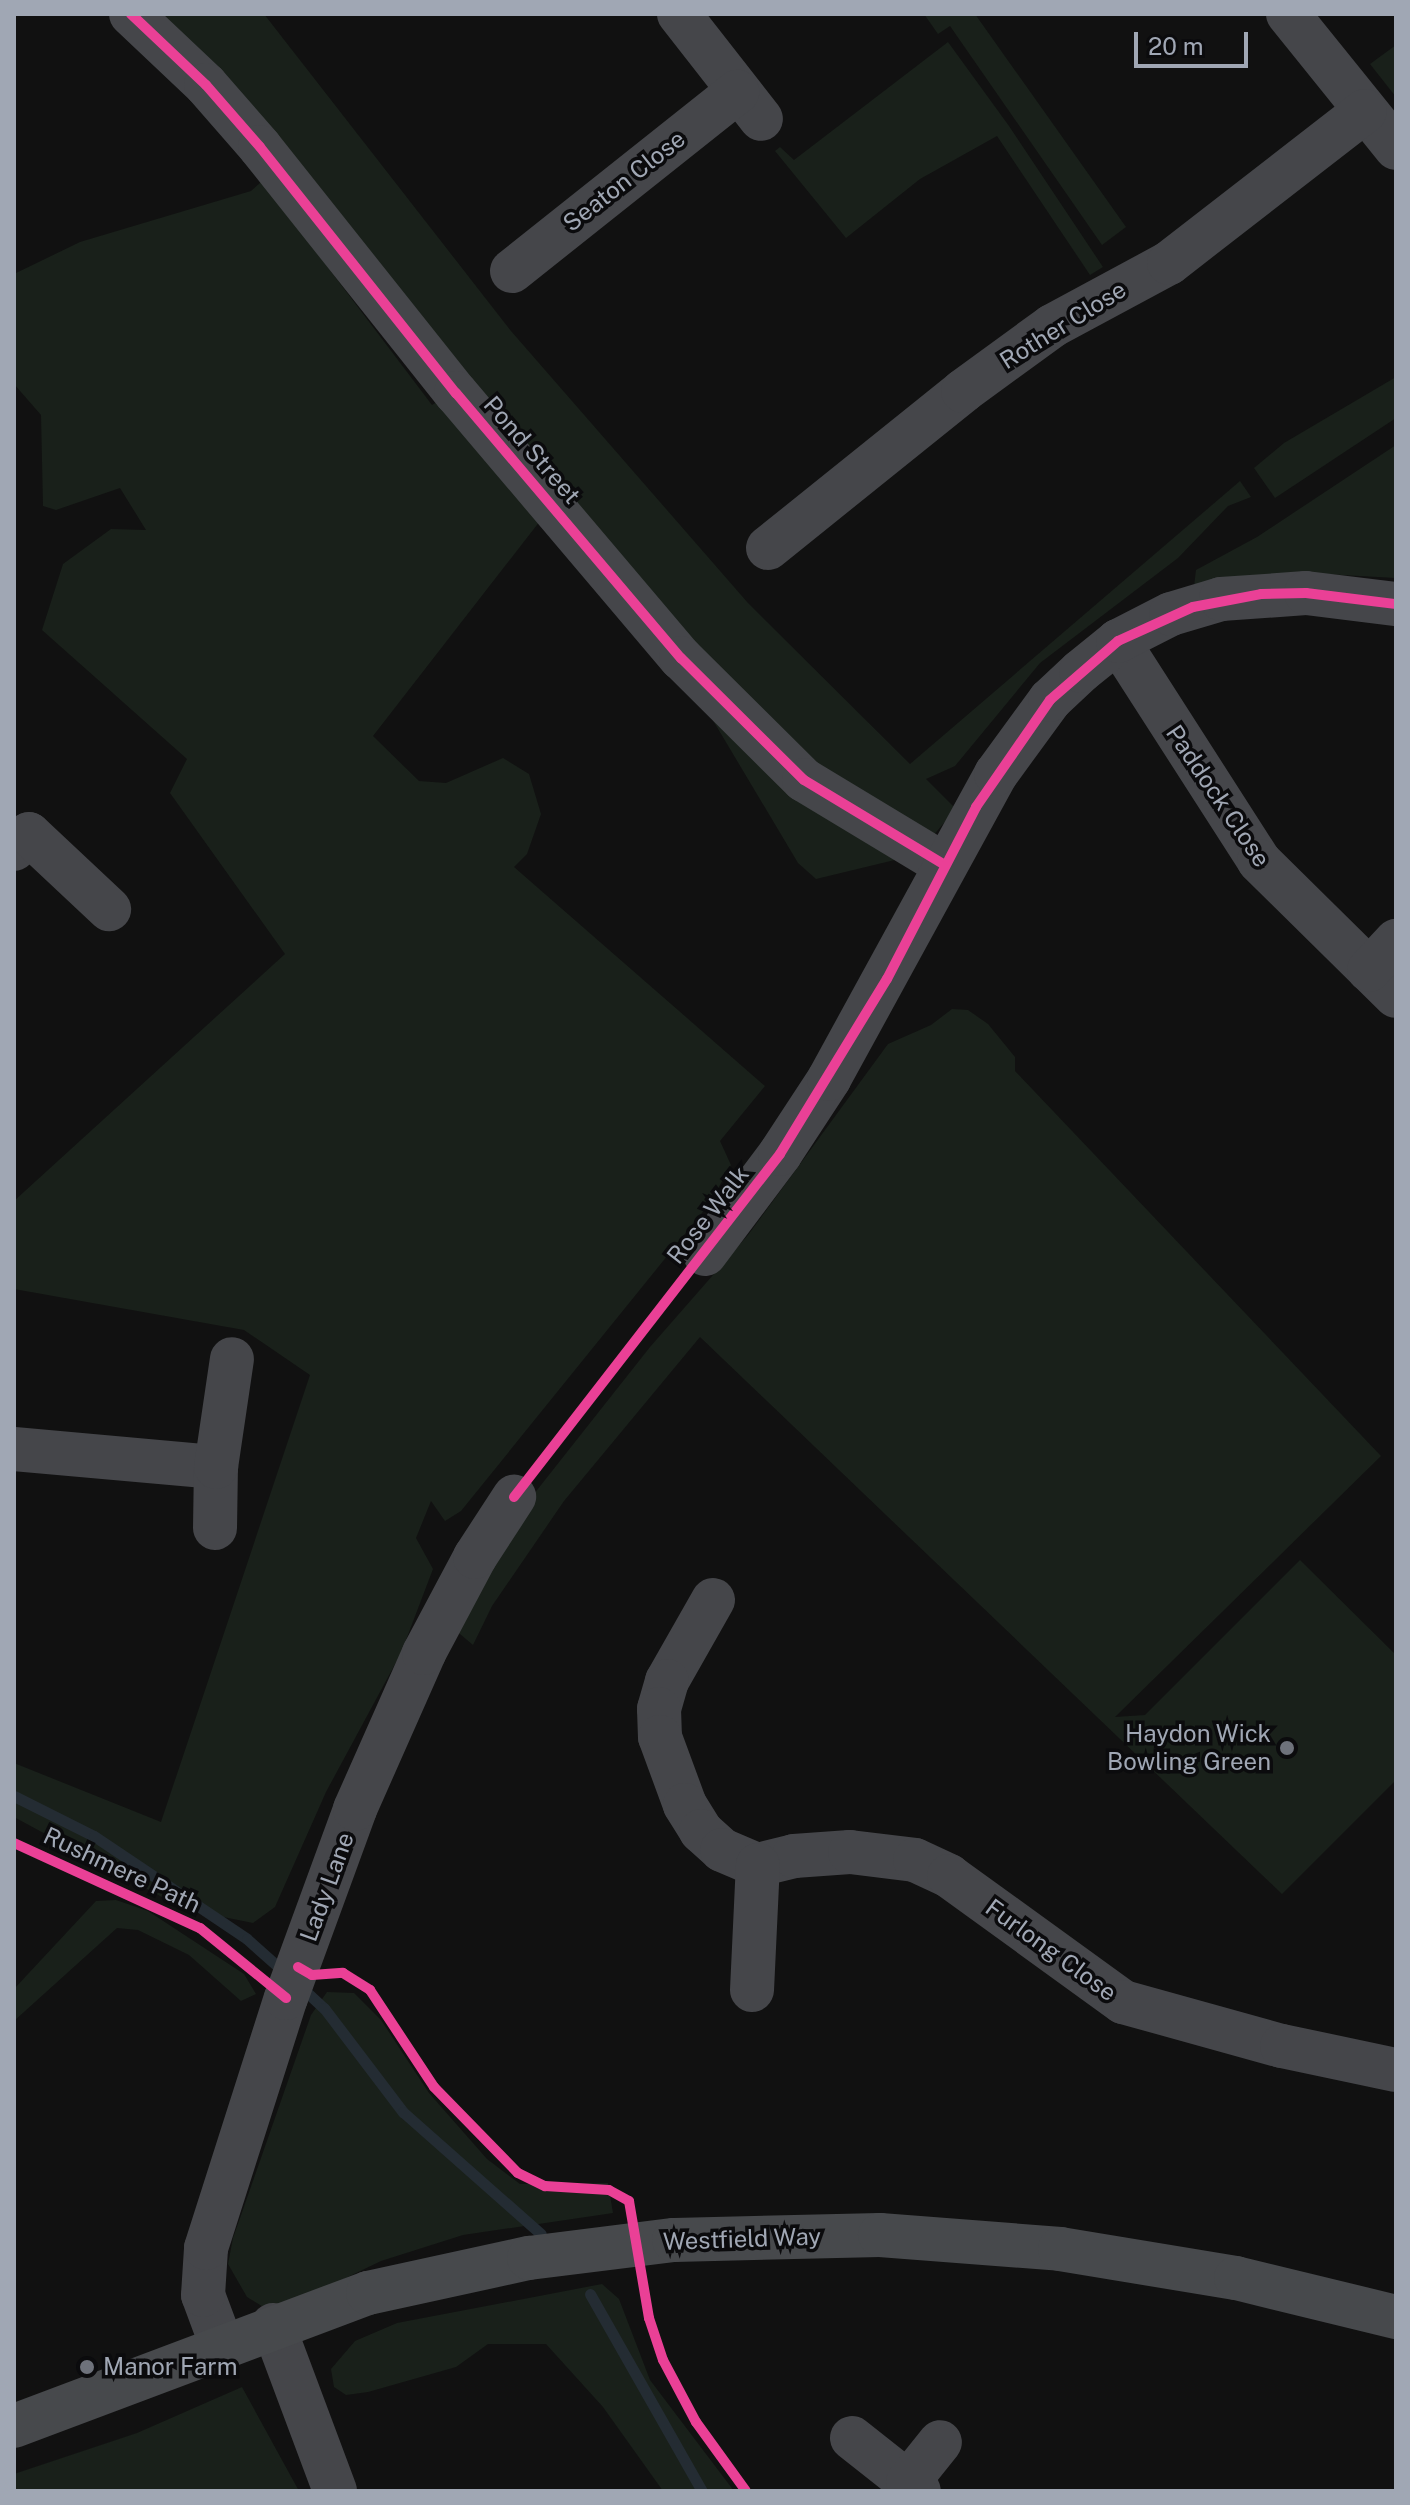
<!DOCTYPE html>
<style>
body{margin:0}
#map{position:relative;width:1410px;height:2505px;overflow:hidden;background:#111;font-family:"Public Sans",sans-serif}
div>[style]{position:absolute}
.green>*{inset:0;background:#19201a}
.stream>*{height:11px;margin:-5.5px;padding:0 5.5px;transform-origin:5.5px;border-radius:5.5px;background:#242c33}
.minor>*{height:44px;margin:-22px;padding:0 22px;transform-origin:22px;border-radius:22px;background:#45464a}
.major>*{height:44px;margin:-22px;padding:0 22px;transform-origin:22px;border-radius:22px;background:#47494c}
.cycleway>*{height:10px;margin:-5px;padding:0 5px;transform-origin:5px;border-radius:5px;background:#ea4096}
.dots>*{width:22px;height:22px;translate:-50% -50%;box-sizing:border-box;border:4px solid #0b0b0d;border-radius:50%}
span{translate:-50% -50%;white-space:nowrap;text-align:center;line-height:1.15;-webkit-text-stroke:7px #0b0b0d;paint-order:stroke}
.street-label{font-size:24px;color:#a0a7b4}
.poi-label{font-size:24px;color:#a0a7b4}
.right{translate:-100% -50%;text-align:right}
.left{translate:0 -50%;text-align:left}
.frame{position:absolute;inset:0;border:16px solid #a0a7b4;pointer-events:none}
.scale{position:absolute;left:1134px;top:32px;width:114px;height:36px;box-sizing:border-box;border:4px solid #a0a7b4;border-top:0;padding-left:10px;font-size:24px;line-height:28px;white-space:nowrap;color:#a0a7b4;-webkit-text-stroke:6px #0b0b0d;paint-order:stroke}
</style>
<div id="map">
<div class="green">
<div style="clip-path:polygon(evenodd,113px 14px,264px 14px,511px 331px,748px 603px,910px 764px,1240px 481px,1251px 497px,1228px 506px,1178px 558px,1040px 663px,955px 766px,926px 779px,956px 809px,931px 838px,903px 858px,816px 879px,798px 863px,705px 707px,540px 521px,373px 736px,419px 781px,446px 783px,503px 758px,529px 774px,541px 814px,527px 854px,514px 867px,765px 1086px,720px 1141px,731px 1165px,710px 1203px,461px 1511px,445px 1521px,431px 1501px,416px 1538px,433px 1569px,401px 1653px,326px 1792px,275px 1907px,253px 1923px,184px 1909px,14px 1817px,14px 1763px,161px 1822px,310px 1375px,244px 1330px,14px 1289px,14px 1201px,285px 954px,170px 793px,187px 759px,42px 630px,63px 564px,111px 529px,146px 530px,120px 488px,56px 510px,43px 506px,41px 415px,14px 384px,14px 274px,80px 242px,251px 191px,269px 175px,113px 14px,314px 249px,447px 396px,432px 405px,314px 249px)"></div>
<div style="clip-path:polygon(924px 14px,975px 14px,1126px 227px,1102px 245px,950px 26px,938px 34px)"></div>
<div style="clip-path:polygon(948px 42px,1009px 126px,1103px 267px,1090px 275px,997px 136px,920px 179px,846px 238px,775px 151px,780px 147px,794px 160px)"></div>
<div style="clip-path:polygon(1396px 45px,1396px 97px,1370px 64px)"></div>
<div style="clip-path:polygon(1396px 377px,1396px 418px,1275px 498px,1254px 468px,1284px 443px)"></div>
<div style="clip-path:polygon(1396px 445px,1396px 578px,1306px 573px,1194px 587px,1196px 570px,1257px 537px)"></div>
<div style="clip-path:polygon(952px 1009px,968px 1010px,988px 1024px,1015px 1057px,1015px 1071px,1381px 1456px,1115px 1717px,1145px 1715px,1300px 1560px,1396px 1655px,1396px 1780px,1282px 1894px,700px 1337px,564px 1501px,492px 1606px,473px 1645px,454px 1629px,526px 1504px,650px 1347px,748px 1235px,888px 1044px,931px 1025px)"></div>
<div style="clip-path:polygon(116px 1900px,148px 1911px,244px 1974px,256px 1994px,241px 2001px,189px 1955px,138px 1930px,117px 1928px,14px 2021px,14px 1989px,96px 1901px)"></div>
<div style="clip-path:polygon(327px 1992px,354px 1993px,381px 2020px,429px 2093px,487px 2159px,520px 2184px,608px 2183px,613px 2213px,463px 2235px,381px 2261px,294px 2303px,265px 2308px,247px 2297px,228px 2264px,233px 2238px,311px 2015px)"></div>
<div style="clip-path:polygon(602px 2284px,619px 2299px,650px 2380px,734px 2491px,663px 2491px,603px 2407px,546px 2344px,488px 2344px,456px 2367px,368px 2392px,346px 2395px,334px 2387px,331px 2369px,355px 2341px,397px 2323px)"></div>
<div style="clip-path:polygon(242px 2387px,299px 2491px,14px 2491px,14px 2474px,137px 2433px)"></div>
</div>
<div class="stream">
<div style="left:14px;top:1796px;width:89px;rotate:26.6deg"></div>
<div style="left:94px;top:1836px;width:184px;rotate:33.9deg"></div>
<div style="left:247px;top:1939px;width:50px;rotate:41.7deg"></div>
<div style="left:300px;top:1986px;width:33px;rotate:43deg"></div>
<div style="left:324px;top:2008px;width:131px;rotate:52.8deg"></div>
<div style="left:403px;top:2112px;width:184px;rotate:41.5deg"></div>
<div style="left:590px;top:2294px;width:227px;rotate:60.4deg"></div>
</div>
<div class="minor">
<div style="left:131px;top:14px;width:103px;rotate:43.4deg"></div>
<div style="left:206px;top:85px;width:82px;rotate:48.9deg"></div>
<div style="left:260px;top:147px;width:315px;rotate:51.5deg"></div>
<div style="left:456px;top:393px;width:348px;rotate:49.7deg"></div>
<div style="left:681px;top:658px;width:173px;rotate:44.8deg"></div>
<div style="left:804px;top:780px;width:165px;rotate:31.1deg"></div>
<div style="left:679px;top:14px;width:133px;rotate:52deg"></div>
<div style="left:1288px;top:14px;width:172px;rotate:51.1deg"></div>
<div style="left:512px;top:271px;width:288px;rotate:-38.5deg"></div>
<div style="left:768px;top:548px;width:250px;rotate:-38.8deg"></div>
<div style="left:963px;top:391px;width:110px;rotate:-36.1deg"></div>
<div style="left:1052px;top:326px;width:133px;rotate:-28.3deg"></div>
<div style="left:1169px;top:263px;width:248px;rotate:-37.8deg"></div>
<div style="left:1118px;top:641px;width:261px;rotate:57.3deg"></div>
<div style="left:1259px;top:861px;width:192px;rotate:44.6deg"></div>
<div style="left:14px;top:849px;width:21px;rotate:-45deg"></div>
<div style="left:29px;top:834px;width:110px;rotate:43.2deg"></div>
<div style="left:1369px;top:970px;width:40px;rotate:-47deg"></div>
<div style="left:705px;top:1254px;width:125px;rotate:-53.1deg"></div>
<div style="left:780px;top:1154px;width:90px;rotate:-56.8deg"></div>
<div style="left:829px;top:1079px;width:348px;rotate:-61.3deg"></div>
<div style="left:996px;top:774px;width:92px;rotate:-53.9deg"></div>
<div style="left:1050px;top:700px;width:42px;rotate:-43.1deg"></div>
<div style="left:1081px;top:671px;width:48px;rotate:-39deg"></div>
<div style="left:1118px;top:641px;width:59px;rotate:-27deg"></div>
<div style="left:1171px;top:614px;width:52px;rotate:-16.7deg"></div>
<div style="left:1221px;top:599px;width:85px;rotate:-4deg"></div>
<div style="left:1306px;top:593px;width:91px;rotate:7deg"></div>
<div style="left:14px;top:1449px;width:203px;rotate:5.1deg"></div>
<div style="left:215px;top:1528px;width:61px;rotate:-89.1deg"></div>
<div style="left:216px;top:1467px;width:109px;rotate:-81.6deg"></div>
<div style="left:713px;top:1600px;width:93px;rotate:119.6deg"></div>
<div style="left:667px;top:1681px;width:29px;rotate:106deg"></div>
<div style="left:659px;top:1709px;width:28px;rotate:88deg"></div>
<div style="left:660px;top:1737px;width:72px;rotate:69.8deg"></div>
<div style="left:685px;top:1805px;width:31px;rotate:58deg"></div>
<div style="left:701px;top:1831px;width:28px;rotate:42deg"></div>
<div style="left:722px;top:1850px;width:39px;rotate:23deg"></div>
<div style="left:758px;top:1865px;width:37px;rotate:-14deg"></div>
<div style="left:794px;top:1856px;width:56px;rotate:-4.1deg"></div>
<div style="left:850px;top:1852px;width:65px;rotate:7deg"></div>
<div style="left:915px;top:1860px;width:38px;rotate:25deg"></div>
<div style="left:949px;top:1876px;width:215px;rotate:35.9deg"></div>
<div style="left:1123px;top:2002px;width:165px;rotate:15.5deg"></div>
<div style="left:1282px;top:2046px;width:116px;rotate:11.9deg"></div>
<div style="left:752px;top:1990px;width:125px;rotate:-87.3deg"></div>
<div style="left:273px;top:2325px;width:177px;rotate:69.5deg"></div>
<div style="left:222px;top:2346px;width:54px;rotate:-110.4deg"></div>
<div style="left:203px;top:2295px;width:47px;rotate:-86.3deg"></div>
<div style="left:206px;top:2248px;width:262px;rotate:-72.3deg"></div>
<div style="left:286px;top:1998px;width:201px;rotate:-69.9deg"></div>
<div style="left:355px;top:1809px;width:171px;rotate:-66.1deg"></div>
<div style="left:424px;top:1653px;width:109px;rotate:-62deg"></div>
<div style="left:475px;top:1557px;width:72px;rotate:-57deg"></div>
<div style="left:852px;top:2438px;width:85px;rotate:38.3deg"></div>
<div style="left:908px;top:2482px;width:51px;rotate:-51.3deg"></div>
</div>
<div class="major">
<div style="left:14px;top:2426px;width:378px;rotate:-20.6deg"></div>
<div style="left:368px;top:2293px;width:165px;rotate:-12.3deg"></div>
<div style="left:529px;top:2258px;width:146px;rotate:-7.1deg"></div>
<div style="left:674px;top:2240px;width:206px;rotate:-1.4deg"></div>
<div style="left:880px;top:2235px;width:181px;rotate:4.4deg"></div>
<div style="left:1060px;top:2249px;width:178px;rotate:9.4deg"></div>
<div style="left:1236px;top:2278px;width:165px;rotate:13.7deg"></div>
</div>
<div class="cycleway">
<div style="left:131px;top:14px;width:103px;rotate:43.4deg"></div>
<div style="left:206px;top:85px;width:82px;rotate:48.9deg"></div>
<div style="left:260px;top:147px;width:315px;rotate:51.5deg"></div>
<div style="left:456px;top:393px;width:348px;rotate:49.7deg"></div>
<div style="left:681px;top:658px;width:173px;rotate:44.8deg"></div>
<div style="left:804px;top:780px;width:165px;rotate:31.1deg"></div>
<div style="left:514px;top:1497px;width:434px;rotate:-52.2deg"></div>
<div style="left:780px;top:1154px;width:205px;rotate:-58.6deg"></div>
<div style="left:887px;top:979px;width:194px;rotate:-62.6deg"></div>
<div style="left:976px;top:807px;width:130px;rotate:-55.3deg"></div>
<div style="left:1050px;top:700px;width:90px;rotate:-40.9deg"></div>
<div style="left:1118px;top:641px;width:82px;rotate:-24.4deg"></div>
<div style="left:1193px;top:607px;width:69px;rotate:-10.8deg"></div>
<div style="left:1261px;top:594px;width:45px;rotate:-1.3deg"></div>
<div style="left:1306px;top:593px;width:91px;rotate:7deg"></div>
<div style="left:14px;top:1843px;width:205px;rotate:24.6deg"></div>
<div style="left:200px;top:1928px;width:111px;rotate:39.1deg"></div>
<div style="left:298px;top:1967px;width:16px;rotate:30deg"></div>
<div style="left:312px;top:1975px;width:31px;rotate:-4deg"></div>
<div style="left:343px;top:1973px;width:32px;rotate:32deg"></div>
<div style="left:370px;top:1990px;width:116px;rotate:56.6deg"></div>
<div style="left:434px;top:2087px;width:120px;rotate:45.7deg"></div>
<div style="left:518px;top:2173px;width:30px;rotate:26deg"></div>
<div style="left:545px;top:2186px;width:64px;rotate:3.6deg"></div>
<div style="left:609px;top:2190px;width:23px;rotate:29deg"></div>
<div style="left:629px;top:2201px;width:119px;rotate:80.3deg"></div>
<div style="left:649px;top:2318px;width:44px;rotate:71.6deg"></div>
<div style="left:663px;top:2360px;width:70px;rotate:62deg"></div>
<div style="left:696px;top:2422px;width:85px;rotate:54.1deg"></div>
</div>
<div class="dots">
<div style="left:1287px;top:1748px;background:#6e727b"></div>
<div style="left:87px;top:2367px;background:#6e727b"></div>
</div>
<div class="street-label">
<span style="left:624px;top:181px;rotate:-38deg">Seaton Close</span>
<span style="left:1063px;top:325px;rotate:-32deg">Rother Close</span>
<span style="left:532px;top:450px;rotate:49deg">Pond Street</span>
<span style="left:1218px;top:796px;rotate:56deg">Paddock Close</span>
<span style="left:708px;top:1215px;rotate:-52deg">Rose Walk</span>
<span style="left:122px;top:1870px;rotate:25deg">Rushmere Path</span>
<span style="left:327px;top:1887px;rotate:-70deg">Lady Lane</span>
<span style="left:1051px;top:1950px;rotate:36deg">Furlong Close</span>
<span style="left:742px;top:2239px;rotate:-2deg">Westfield Way</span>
</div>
<div class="poi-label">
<span class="right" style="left:1271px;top:1748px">Haydon Wick<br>Bowling Green</span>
<span class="left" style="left:103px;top:2367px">Manor Farm</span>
</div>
<div class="frame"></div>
<div class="scale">20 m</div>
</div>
